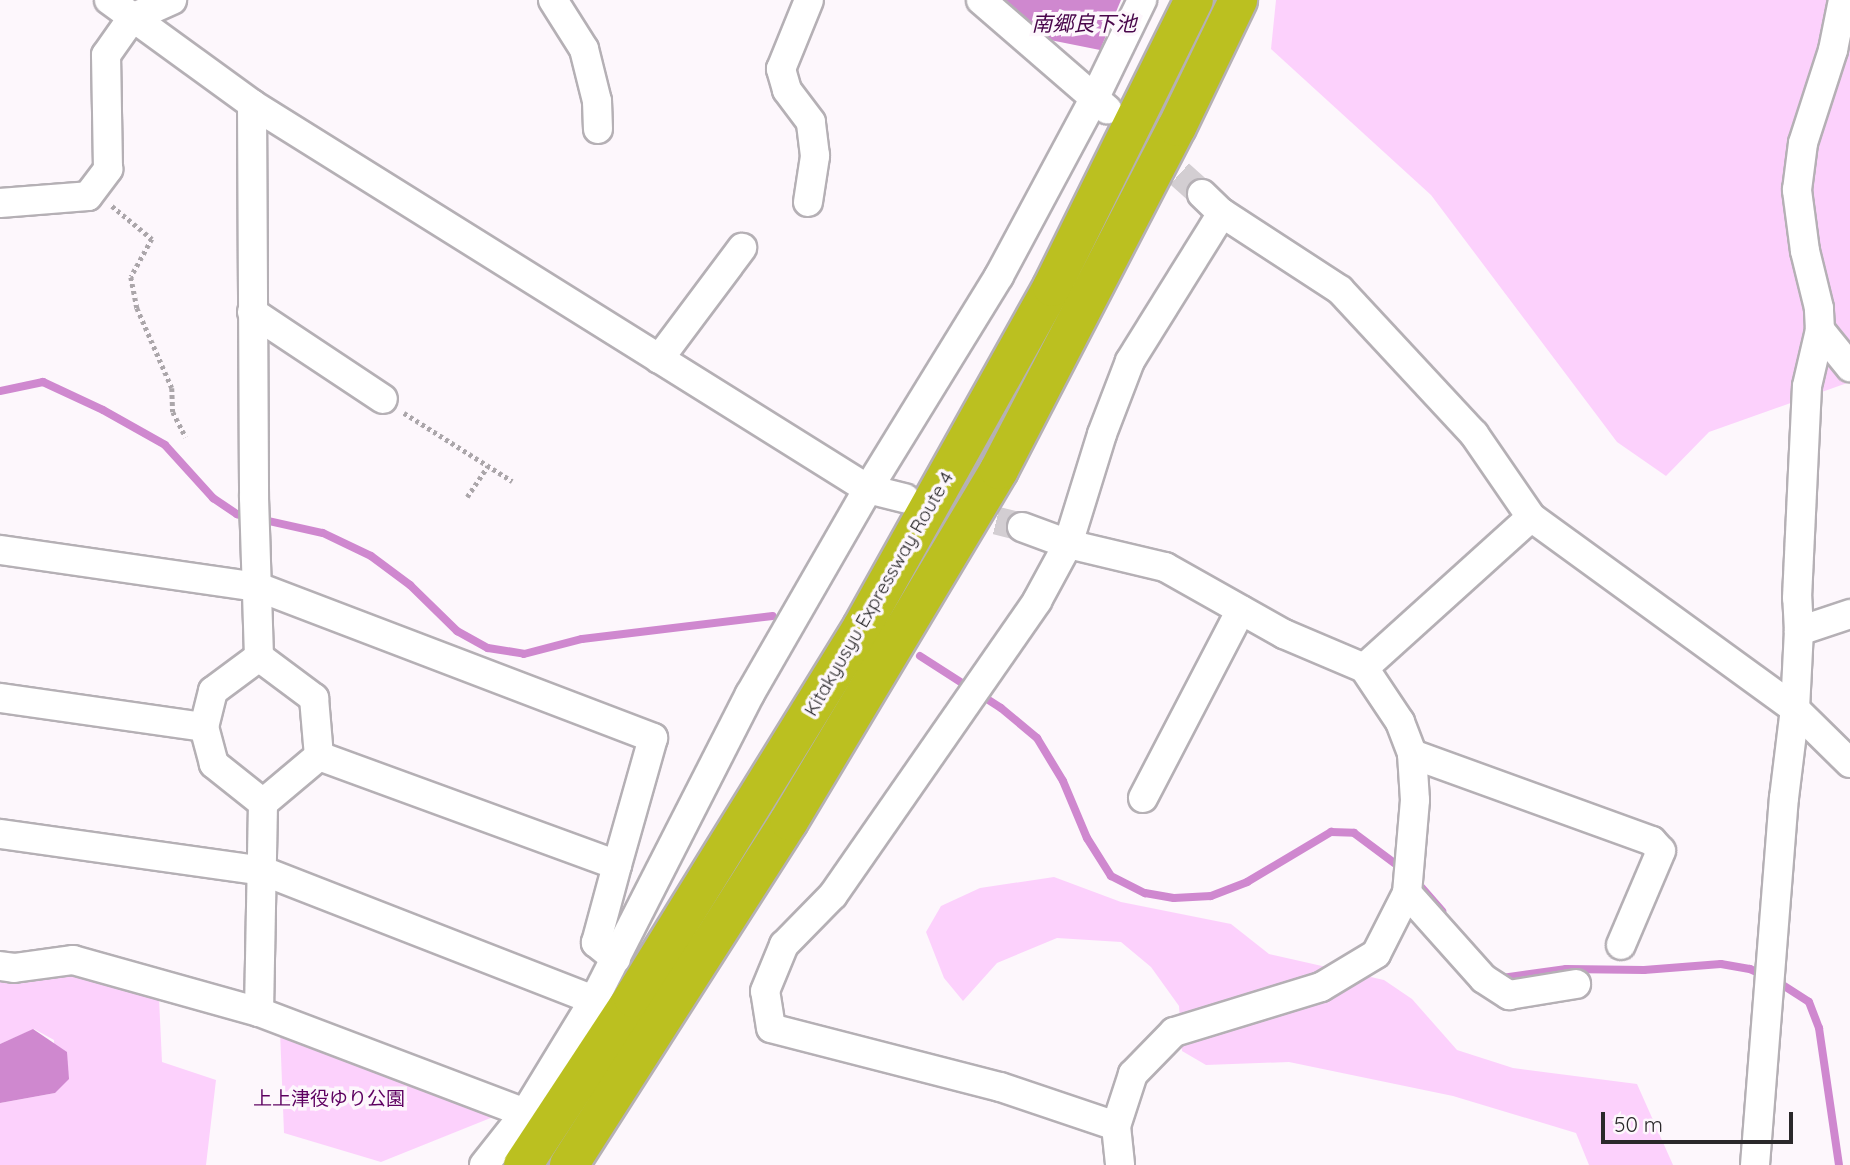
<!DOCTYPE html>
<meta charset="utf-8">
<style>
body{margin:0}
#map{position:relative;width:1850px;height:1165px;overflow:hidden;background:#fdf7fc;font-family:Quicksand,"Noto Sans JP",sans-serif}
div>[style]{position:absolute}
.green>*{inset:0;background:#fcd1fc}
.water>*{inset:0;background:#cf88cf}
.stream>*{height:8px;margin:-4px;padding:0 4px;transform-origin:4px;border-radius:4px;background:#cf88cf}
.minor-tunnel>*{height:28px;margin-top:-14px;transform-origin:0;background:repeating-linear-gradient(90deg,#d3ced2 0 28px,transparent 0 42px)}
.path>*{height:4.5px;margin-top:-2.25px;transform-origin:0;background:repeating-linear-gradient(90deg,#aba6aa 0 3.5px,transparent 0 7px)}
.roads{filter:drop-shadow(2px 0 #b5b0b5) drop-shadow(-2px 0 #b5b0b5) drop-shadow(0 2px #b5b0b5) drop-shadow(0 -2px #b5b0b5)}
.minor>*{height:28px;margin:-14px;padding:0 14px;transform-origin:14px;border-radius:14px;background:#fff}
.highway>*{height:38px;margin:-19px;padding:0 19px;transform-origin:19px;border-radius:19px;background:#bbc020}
span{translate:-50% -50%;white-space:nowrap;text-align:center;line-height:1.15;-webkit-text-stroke:7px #fdf7fc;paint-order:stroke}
.street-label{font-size:19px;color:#2a282a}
.park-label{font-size:19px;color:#5d0060}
.water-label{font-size:21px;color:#49064b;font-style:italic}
.scale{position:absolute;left:1601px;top:1112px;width:192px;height:32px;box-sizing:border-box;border:4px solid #2a282a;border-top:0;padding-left:9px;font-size:21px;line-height:24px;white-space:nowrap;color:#2a282a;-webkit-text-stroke:5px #fdf7fc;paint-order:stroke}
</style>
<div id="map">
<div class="green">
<div style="clip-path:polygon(1276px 0,1850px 0,1850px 382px,1709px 432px,1666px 476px,1617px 442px,1431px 195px,1271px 49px)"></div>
<div style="clip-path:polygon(1054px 877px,1121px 902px,1231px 924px,1269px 954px,1384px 980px,1412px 999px,1457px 1050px,1513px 1068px,1637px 1084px,1673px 1165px,1589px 1165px,1576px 1133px,1453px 1096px,1289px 1062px,1206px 1065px,1182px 1051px,1179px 1006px,1151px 967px,1121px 942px,1057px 938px,997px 963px,963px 1001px,944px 978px,926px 932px,941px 906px,980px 888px)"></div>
<div style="clip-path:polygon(72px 972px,159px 998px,162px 1062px,216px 1080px,206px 1165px,0 1165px,0 1103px,55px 1093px,54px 1040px,34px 1029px,0 1044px,0 979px)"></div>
<div style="clip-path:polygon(280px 1031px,498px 1115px,381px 1162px,284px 1133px)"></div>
</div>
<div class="water">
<div style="clip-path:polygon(994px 0,1121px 0,1100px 50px,1050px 40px)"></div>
<div style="clip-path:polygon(33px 1029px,67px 1052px,69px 1079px,55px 1093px,0 1103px,0 1044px)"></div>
</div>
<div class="stream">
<div style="left:0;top:391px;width:44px;rotate:-11.8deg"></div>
<div style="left:43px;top:382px;width:66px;rotate:25deg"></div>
<div style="left:103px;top:410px;width:71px;rotate:29.4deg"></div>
<div style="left:165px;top:445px;width:72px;rotate:47.8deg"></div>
<div style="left:213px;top:498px;width:29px;rotate:34deg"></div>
<div style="left:237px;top:514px;width:88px;rotate:12.5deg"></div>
<div style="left:323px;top:533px;width:53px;rotate:25.6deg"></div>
<div style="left:371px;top:556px;width:49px;rotate:36.6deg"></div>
<div style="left:410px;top:585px;width:66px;rotate:44.4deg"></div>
<div style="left:457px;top:631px;width:35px;rotate:29deg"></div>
<div style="left:488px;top:648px;width:36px;rotate:9deg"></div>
<div style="left:524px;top:654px;width:60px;rotate:-14.5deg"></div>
<div style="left:582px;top:639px;width:192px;rotate:-6.9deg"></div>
<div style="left:920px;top:656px;width:96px;rotate:32.7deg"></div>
<div style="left:1001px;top:708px;width:47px;rotate:39.8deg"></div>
<div style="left:1037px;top:738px;width:50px;rotate:58.8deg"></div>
<div style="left:1063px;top:781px;width:62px;rotate:67.2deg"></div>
<div style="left:1087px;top:838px;width:45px;rotate:57.7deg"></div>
<div style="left:1111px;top:876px;width:38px;rotate:27deg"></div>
<div style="left:1145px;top:893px;width:29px;rotate:10deg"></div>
<div style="left:1174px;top:898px;width:37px;rotate:-3deg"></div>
<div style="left:1211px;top:896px;width:39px;rotate:-21deg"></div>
<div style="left:1247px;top:882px;width:98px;rotate:-30.8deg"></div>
<div style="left:1331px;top:832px;width:23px;rotate:2deg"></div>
<div style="left:1354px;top:833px;width:59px;rotate:36.7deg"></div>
<div style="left:1416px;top:881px;width:40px;rotate:49deg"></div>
<div style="left:1500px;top:975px;width:4px;rotate:56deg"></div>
<div style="left:1502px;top:978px;width:65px;rotate:-8deg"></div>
<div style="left:1566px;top:969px;width:78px;rotate:0.7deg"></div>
<div style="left:1644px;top:970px;width:77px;rotate:-4.5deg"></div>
<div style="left:1721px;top:964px;width:29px;rotate:10deg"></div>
<div style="left:1750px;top:969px;width:14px;rotate:25deg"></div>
<div style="left:1775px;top:980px;width:40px;rotate:32.9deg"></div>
<div style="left:1809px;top:1002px;width:28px;rotate:69deg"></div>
<div style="left:1819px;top:1028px;width:138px;rotate:81.7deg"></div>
</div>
<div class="minor-tunnel">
<div style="left:1117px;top:118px;width:114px;rotate:41.8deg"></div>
<div style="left:915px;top:500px;width:110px;rotate:14.2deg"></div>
</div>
<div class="path">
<div style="left:112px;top:206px;width:52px;rotate:39.5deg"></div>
<div style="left:152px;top:239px;width:43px;rotate:118.9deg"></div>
<div style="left:131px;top:277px;width:32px;rotate:79deg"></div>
<div style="left:137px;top:308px;width:87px;rotate:66.4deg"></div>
<div style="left:172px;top:388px;width:24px;rotate:88deg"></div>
<div style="left:173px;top:412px;width:28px;rotate:63deg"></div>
<div style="left:404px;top:413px;width:128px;rotate:32.2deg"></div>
<div style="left:467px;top:497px;width:37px;rotate:-56deg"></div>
</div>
<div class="roads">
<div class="minor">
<div style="left:109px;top:0;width:177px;rotate:36deg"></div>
<div style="left:252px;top:104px;width:726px;rotate:32.01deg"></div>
<div style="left:868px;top:489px;width:38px;rotate:14deg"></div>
<div style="left:553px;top:0;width:58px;rotate:57.7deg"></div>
<div style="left:584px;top:49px;width:54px;rotate:76deg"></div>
<div style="left:597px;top:101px;width:28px;rotate:88deg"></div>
<div style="left:981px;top:0;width:167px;rotate:40.9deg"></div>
<div style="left:252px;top:104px;width:394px;rotate:89.7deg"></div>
<div style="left:254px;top:498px;width:159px;rotate:88.2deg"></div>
<div style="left:1202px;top:194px;width:28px;rotate:44deg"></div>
<div style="left:1222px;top:213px;width:141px;rotate:33.1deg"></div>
<div style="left:1340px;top:290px;width:197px;rotate:47.1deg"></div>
<div style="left:1474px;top:434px;width:101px;rotate:55.5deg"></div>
<div style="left:1531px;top:517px;width:326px;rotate:36deg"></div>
<div style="left:1795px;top:709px;width:77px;rotate:44.5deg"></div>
<div style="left:808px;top:202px;width:47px;rotate:-81.3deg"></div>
<div style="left:815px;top:156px;width:34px;rotate:-97deg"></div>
<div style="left:811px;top:122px;width:40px;rotate:-127deg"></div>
<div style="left:787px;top:90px;width:22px;rotate:-106deg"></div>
<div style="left:781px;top:69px;width:74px;rotate:-67.9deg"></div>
<div style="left:0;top:203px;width:88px;rotate:-4.5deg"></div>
<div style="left:88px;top:196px;width:34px;rotate:-53deg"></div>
<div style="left:108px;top:169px;width:114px;rotate:-91deg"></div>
<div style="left:106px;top:55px;width:45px;rotate:-54.9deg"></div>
<div style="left:132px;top:18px;width:44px;rotate:-24.2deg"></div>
<div style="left:252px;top:312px;width:157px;rotate:33.6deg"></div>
<div style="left:1820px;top:330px;width:48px;rotate:51deg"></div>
<div style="left:659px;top:359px;width:139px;rotate:-53.2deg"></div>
<div style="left:1022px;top:527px;width:49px;rotate:20.3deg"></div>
<div style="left:1068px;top:544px;width:100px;rotate:13.3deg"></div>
<div style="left:1165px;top:567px;width:137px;rotate:29.4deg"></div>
<div style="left:1284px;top:634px;width:87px;rotate:23deg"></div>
<div style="left:1364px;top:668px;width:65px;rotate:56.3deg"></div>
<div style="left:1400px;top:722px;width:34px;rotate:69deg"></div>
<div style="left:1412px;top:754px;width:46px;rotate:86.3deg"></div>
<div style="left:1415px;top:800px;width:93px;rotate:94.9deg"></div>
<div style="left:1407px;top:893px;width:68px;rotate:116.9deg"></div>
<div style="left:1376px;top:954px;width:64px;rotate:149deg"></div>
<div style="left:1321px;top:987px;width:154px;rotate:163deg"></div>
<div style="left:1174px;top:1032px;width:59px;rotate:134.3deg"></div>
<div style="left:1133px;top:1074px;width:55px;rotate:108.1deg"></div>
<div style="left:1116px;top:1126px;width:39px;rotate:84deg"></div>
<div style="left:0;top:550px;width:261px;rotate:8.2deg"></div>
<div style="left:258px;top:587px;width:423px;rotate:20.9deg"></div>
<div style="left:653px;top:738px;width:132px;rotate:105.8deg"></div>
<div style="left:617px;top:865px;width:317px;rotate:-159.9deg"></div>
<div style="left:1799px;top:631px;width:33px;rotate:-93deg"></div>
<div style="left:1797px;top:598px;width:212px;rotate:-87.3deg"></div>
<div style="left:1807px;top:386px;width:57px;rotate:-76.9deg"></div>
<div style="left:1820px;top:330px;width:22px;rotate:-93deg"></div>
<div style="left:1819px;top:308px;width:59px;rotate:-103.8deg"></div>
<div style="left:1805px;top:251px;width:62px;rotate:-97.5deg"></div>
<div style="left:1797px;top:190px;width:47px;rotate:-82.7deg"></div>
<div style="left:1803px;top:143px;width:98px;rotate:-72.1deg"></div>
<div style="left:1833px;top:50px;width:51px;rotate:-78.7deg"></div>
<div style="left:259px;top:657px;width:69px;rotate:36.7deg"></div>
<div style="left:314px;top:698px;width:58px;rotate:85.1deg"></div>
<div style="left:319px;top:756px;width:73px;rotate:140deg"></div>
<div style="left:263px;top:803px;width:63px;rotate:-141.5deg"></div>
<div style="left:214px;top:764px;width:38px;rotate:-105deg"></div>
<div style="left:204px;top:727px;width:37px;rotate:-76deg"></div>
<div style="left:213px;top:691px;width:57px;rotate:-36.5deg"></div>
<div style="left:1364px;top:668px;width:225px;rotate:-42.1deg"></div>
<div style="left:0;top:698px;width:206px;rotate:8.1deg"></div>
<div style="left:1412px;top:754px;width:255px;rotate:19.9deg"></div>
<div style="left:1652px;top:841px;width:13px;rotate:48deg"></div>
<div style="left:1661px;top:851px;width:102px;rotate:113.1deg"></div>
<div style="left:1143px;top:798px;width:212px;rotate:-62.5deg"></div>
<div style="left:0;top:834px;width:266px;rotate:8deg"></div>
<div style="left:263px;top:871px;width:355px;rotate:21.3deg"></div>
<div style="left:1407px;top:893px;width:115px;rotate:48.2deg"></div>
<div style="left:1484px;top:979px;width:30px;rotate:33deg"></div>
<div style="left:1509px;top:995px;width:68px;rotate:-9.3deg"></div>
<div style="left:616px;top:959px;width:26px;rotate:-141deg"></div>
<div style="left:596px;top:943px;width:81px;rotate:-74.9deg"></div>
<div style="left:0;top:966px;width:14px;rotate:8deg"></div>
<div style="left:14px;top:968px;width:60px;rotate:-7.7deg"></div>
<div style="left:73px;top:960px;width:193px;rotate:15.6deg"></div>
<div style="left:259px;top:1012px;width:285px;rotate:20.8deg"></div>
<div style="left:259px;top:1012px;width:209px;rotate:-88.9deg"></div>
<div style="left:1116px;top:1126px;width:122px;rotate:-161.4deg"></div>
<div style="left:1000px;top:1087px;width:236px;rotate:-165.6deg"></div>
<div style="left:771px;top:1028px;width:37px;rotate:-99deg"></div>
<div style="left:765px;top:991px;width:50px;rotate:-67.6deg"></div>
<div style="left:784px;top:945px;width:70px;rotate:-45.6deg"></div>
<div style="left:833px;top:895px;width:358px;rotate:-55.2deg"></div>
<div style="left:1037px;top:601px;width:65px;rotate:-61.5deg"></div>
<div style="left:1068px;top:544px;width:115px;rotate:-72.8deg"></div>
<div style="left:1102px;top:434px;width:78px;rotate:-69deg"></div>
<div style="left:1130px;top:361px;width:174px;rotate:-58.1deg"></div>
<div style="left:484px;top:1165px;width:66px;rotate:-51.7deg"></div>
<div style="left:525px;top:1113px;width:132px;rotate:-58.6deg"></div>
<div style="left:594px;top:1000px;width:343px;rotate:-63deg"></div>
<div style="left:750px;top:694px;width:237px;rotate:-60.1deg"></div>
<div style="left:868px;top:489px;width:250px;rotate:-58.4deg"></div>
<div style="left:999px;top:276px;width:203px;rotate:-61.8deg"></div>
<div style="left:1095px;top:97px;width:108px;rotate:-64.1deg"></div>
<div style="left:1755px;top:1165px;width:368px;rotate:-85.5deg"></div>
<div style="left:1784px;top:798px;width:90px;rotate:-83deg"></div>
<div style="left:1795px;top:709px;width:78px;rotate:-87.1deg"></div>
<div style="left:1799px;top:631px;width:54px;rotate:-18.4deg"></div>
</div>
<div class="highway">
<div style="left:523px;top:1165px;width:200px;rotate:-56.6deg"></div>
<div style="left:633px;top:998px;width:436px;rotate:-58.3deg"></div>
<div style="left:862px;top:627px;width:389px;rotate:-60.8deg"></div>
<div style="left:1052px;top:287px;width:320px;rotate:-63.7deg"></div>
<div style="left:569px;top:1165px;width:408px;rotate:-57.4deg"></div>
<div style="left:789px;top:821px;width:409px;rotate:-59.1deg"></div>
<div style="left:999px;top:470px;width:386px;rotate:-62.6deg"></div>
<div style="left:1177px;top:127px;width:141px;rotate:-64.3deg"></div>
</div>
</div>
<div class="street-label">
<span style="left:879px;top:594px;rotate:-60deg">Kitakyusyu Expressway Route 4</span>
</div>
<div class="park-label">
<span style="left:329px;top:1099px">上上津役ゆり公園</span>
</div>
<div class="water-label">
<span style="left:1084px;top:23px">南郷良下池</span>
</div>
<div class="scale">50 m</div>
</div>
